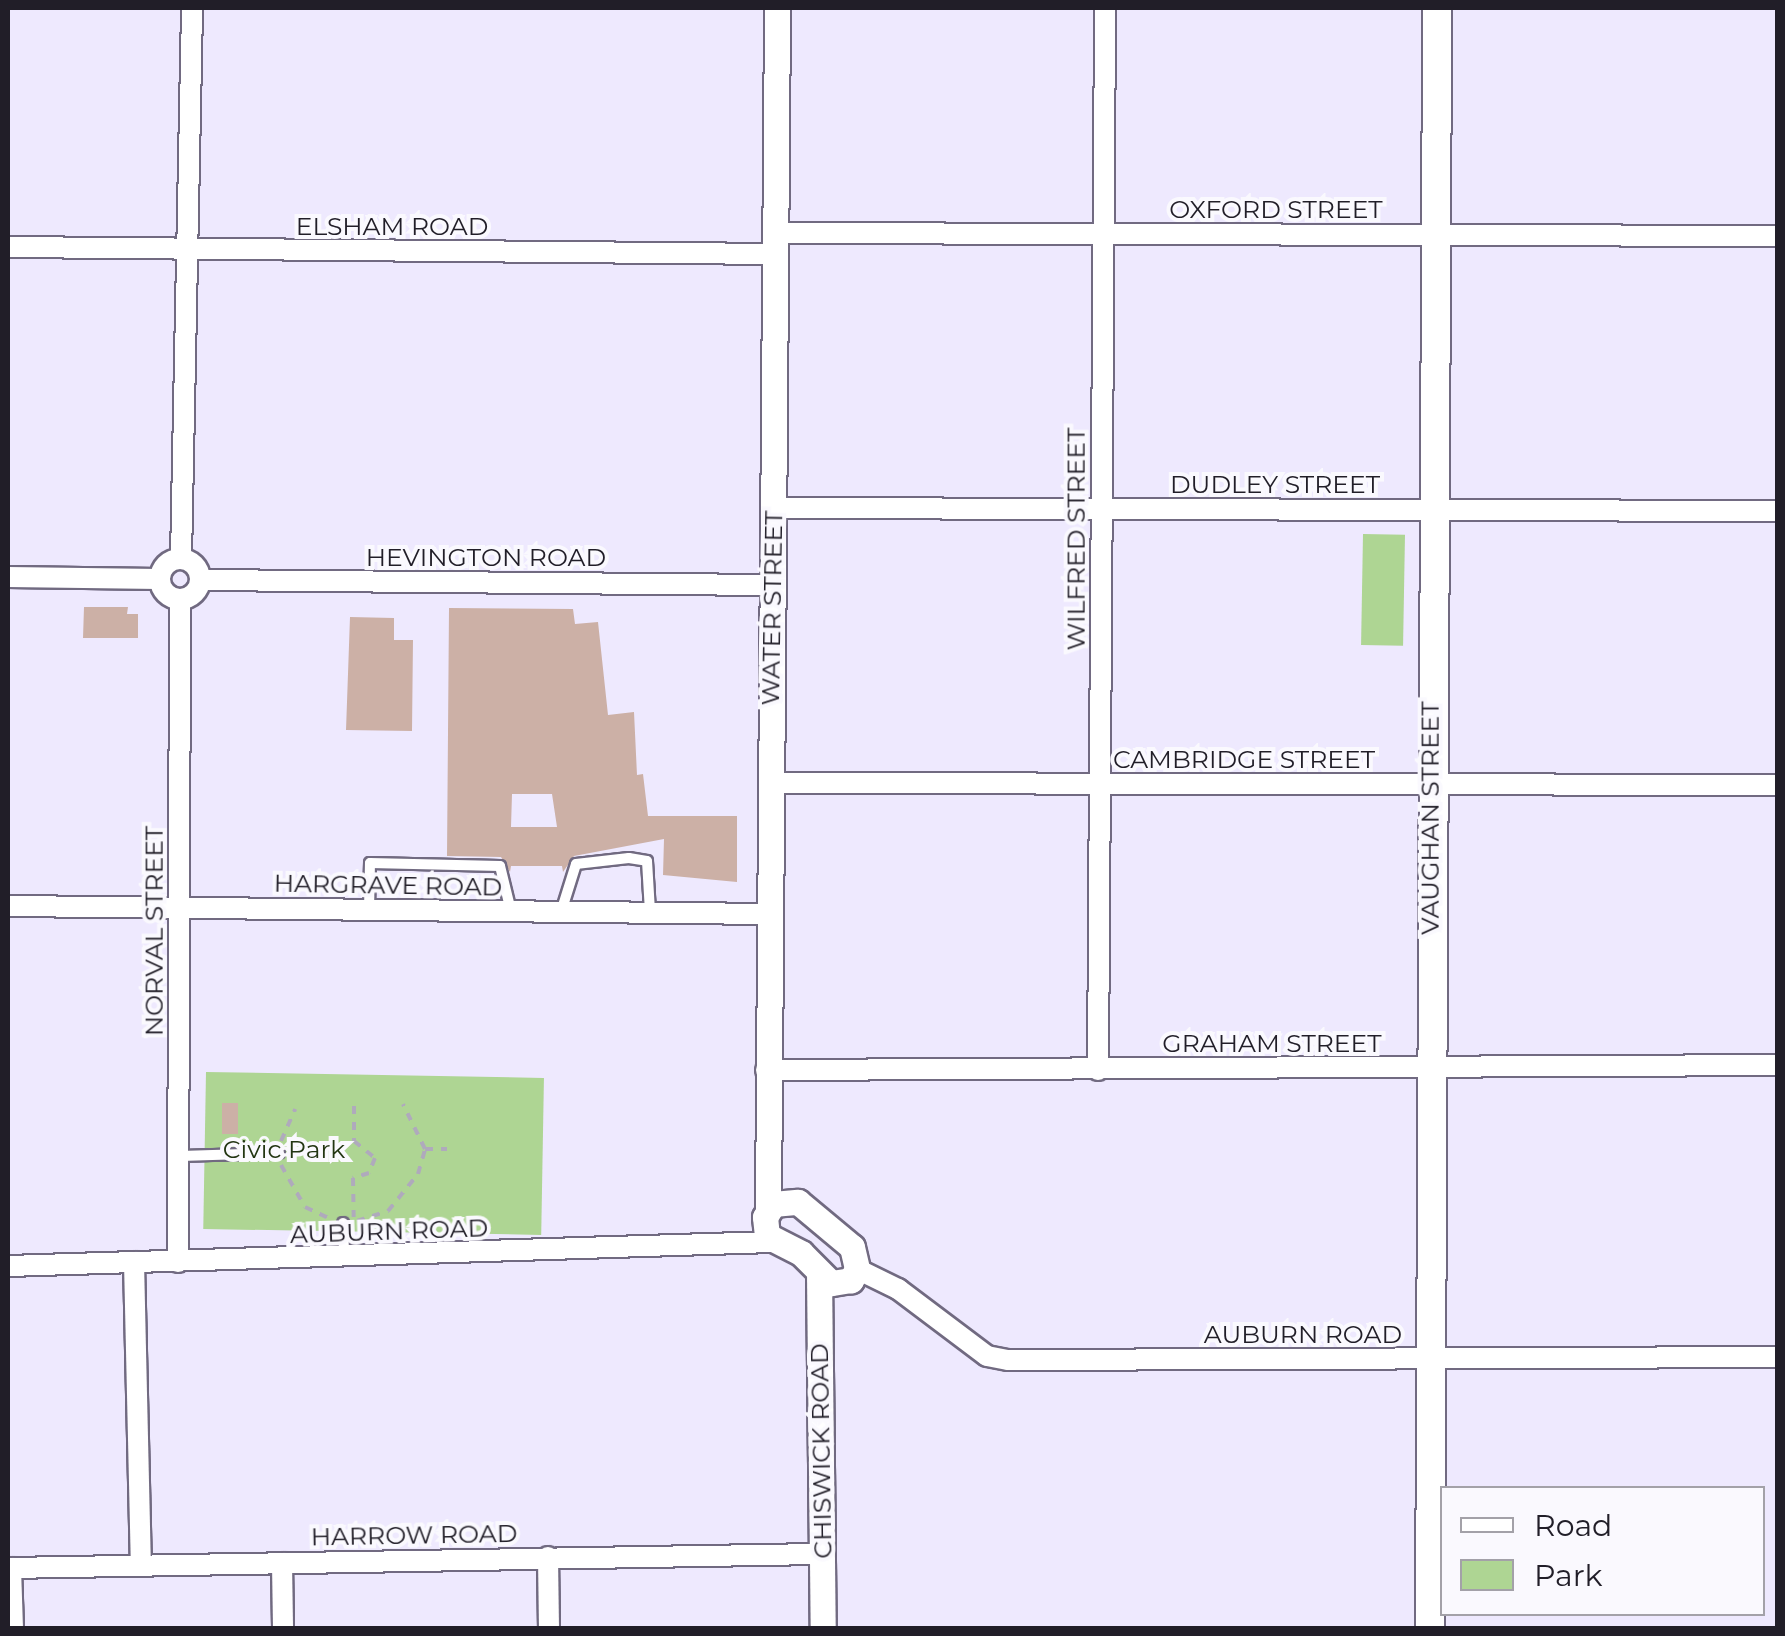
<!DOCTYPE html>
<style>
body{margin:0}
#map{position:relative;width:1785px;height:1636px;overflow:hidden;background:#eee9fe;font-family:Montserrat,sans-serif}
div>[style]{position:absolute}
.green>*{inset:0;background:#aed593;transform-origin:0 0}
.building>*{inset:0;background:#ccb0a6;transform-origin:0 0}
.path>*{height:4px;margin-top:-2px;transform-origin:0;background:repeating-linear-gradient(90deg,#afaabc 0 8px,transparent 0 16px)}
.roads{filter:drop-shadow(2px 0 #716a81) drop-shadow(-2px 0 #716a81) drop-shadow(0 2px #716a81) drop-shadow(0 -2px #716a81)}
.service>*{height:10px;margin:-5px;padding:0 5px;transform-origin:5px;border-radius:5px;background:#fff}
.minor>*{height:20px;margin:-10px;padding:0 10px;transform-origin:10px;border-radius:10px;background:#fff}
.minor>.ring{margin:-10px;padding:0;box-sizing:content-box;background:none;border:20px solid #fff;border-radius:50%}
.tertiary>*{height:25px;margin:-12.5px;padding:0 12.5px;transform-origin:12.5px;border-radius:12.5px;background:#fff}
.secondary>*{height:28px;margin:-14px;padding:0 14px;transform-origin:14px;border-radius:14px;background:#fff}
span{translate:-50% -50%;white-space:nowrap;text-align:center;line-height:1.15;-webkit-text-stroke:8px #faf9fe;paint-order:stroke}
.street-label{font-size:25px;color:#211e28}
.park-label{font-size:25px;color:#223512}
.frame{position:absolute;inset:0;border:10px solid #211e28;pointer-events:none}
.legend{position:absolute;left:1440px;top:1486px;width:325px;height:130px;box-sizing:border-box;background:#faf9fe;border:2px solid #a3a1a8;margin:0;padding:12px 18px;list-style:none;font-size:30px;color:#211e28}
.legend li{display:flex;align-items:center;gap:20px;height:50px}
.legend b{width:50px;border:2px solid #a3a1a8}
</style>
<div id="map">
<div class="green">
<div style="left:1363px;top:534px;width:42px;height:111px;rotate:1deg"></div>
<div style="left:206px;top:1072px;width:338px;height:157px;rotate:1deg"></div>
</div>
<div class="building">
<div style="clip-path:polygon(84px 607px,128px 607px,127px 614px,138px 614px,138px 638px,83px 638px)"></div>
<div style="clip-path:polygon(evenodd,449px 608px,573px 609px,575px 624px,598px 622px,608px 715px,634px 712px,637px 775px,643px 774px,648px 816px,737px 816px,737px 882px,663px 875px,664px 839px,574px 856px,563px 872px,562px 866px,511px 866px,510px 872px,501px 857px,447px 856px,449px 608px,512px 794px,552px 794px,557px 827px,511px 827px,512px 794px)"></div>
<div style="clip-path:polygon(350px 617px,394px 618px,394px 640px,413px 640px,412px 731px,346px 730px)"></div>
<div style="left:222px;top:1103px;width:16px;height:31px"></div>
</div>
<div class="path">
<div style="left:354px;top:1106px;width:35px;rotate:90deg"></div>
<div style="left:354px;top:1141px;width:27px;rotate:39deg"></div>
<div style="left:375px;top:1158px;width:16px;rotate:112deg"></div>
<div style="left:369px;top:1173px;width:17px;rotate:163deg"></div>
<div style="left:353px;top:1178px;width:39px;rotate:89deg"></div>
<div style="left:281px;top:1141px;width:35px;rotate:-66deg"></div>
<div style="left:425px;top:1149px;width:22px"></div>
<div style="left:281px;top:1165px;width:48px;rotate:60.3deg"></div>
<div style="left:305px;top:1207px;width:31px;rotate:25deg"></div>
<div style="left:357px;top:1221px;width:33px;rotate:-18deg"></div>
<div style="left:388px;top:1211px;width:48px;rotate:-51deg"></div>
<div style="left:418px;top:1174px;width:26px;rotate:-74deg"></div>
<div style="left:425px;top:1149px;width:50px;rotate:-116.1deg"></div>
</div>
<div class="roads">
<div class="service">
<div style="left:369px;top:910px;width:47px;rotate:-88.8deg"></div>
<div style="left:370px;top:863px;width:130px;rotate:1.3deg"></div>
<div style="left:500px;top:866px;width:46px;rotate:76.3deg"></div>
<div style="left:561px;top:912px;width:50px;rotate:-72.6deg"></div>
<div style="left:576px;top:864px;width:53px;rotate:-6.5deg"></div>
<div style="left:629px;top:858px;width:18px;rotate:9deg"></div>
<div style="left:647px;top:861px;width:51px;rotate:86.6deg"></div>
<div style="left:178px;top:1156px;width:101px;rotate:-1.7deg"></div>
<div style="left:343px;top:1223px;width:34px;rotate:88deg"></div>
</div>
<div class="minor">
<div style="left:775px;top:233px;width:1003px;rotate:0.17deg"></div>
<div style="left:8px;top:247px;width:767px;rotate:0.52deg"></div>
<div style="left:773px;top:508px;width:1005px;rotate:0.17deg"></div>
<div style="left:181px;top:558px;width:550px;rotate:-88.85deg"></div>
<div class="ring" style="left:160px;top:559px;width:20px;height:20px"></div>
<div style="left:8px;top:577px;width:151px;rotate:0.8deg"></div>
<div style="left:200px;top:580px;width:572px;rotate:0.5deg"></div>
<div style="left:770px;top:783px;width:1008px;rotate:0.11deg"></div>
<div style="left:8px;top:906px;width:760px;rotate:0.6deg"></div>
<div style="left:766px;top:1070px;width:1012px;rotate:-0.28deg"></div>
<div style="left:1098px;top:1070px;width:1062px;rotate:-89.62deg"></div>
<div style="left:134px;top:1262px;width:303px;rotate:88.7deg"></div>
<div style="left:178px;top:1262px;width:663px;rotate:-89.83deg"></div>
<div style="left:8px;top:1266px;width:764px;rotate:-1.8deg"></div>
<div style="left:857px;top:1269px;width:46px;rotate:26deg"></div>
<div style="left:898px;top:1289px;width:111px;rotate:37deg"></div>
<div style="left:987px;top:1356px;width:21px;rotate:11deg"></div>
<div style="left:1008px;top:1360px;width:770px;rotate:-0.22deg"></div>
<div style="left:548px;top:1557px;width:71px;rotate:89.2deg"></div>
<div style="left:282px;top:1563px;width:65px;rotate:89.1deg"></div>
<div style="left:8px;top:1568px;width:814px;rotate:-0.99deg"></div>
<div style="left:11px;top:1568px;width:60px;rotate:88.1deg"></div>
</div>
<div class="tertiary">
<div style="left:798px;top:1202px;width:70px;rotate:39.8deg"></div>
<div style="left:852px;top:1247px;width:23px;rotate:77deg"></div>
<div style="left:857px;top:1269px;width:13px;rotate:119deg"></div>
<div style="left:851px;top:1280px;width:20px;rotate:171deg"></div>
<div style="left:831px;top:1283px;width:42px;rotate:-135deg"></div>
<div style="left:801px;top:1253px;width:38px;rotate:-153deg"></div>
<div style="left:767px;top:1236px;width:19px;rotate:-96deg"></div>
<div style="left:765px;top:1217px;width:15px;rotate:-58deg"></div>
<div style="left:773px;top:1204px;width:25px;rotate:-5deg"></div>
<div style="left:768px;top:1209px;width:1201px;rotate:-89.57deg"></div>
<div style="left:819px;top:1273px;width:355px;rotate:89.4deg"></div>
</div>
<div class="secondary">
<div style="left:1430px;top:1628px;width:1620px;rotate:-89.75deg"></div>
</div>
</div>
<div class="street-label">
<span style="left:1276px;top:209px">OXFORD STREET</span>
<span style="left:392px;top:226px">ELSHAM ROAD</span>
<span style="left:1275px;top:484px">DUDLEY STREET</span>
<span style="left:1076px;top:539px;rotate:-90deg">WILFRED STREET</span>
<span style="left:486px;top:557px">HEVINGTON ROAD</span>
<span style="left:772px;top:608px;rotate:-89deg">WATER STREET</span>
<span style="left:1244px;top:759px">CAMBRIDGE STREET</span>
<span style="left:1430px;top:818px;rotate:-90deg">VAUGHAN STREET</span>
<span style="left:388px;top:885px;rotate:1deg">HARGRAVE ROAD</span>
<span style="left:154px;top:931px;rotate:-90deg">NORVAL STREET</span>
<span style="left:1272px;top:1043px">GRAHAM STREET</span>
<span style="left:389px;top:1231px;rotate:-2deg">AUBURN ROAD</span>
<span style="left:1303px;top:1334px">AUBURN ROAD</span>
<span style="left:821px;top:1451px;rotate:-91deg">CHISWICK ROAD</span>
<span style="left:414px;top:1535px;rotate:-1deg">HARROW ROAD</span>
</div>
<div class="park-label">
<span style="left:284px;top:1149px">Civic Park</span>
</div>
<div class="frame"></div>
<ul class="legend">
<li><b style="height:12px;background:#fff"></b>Road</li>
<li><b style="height:28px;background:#aed593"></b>Park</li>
</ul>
</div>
